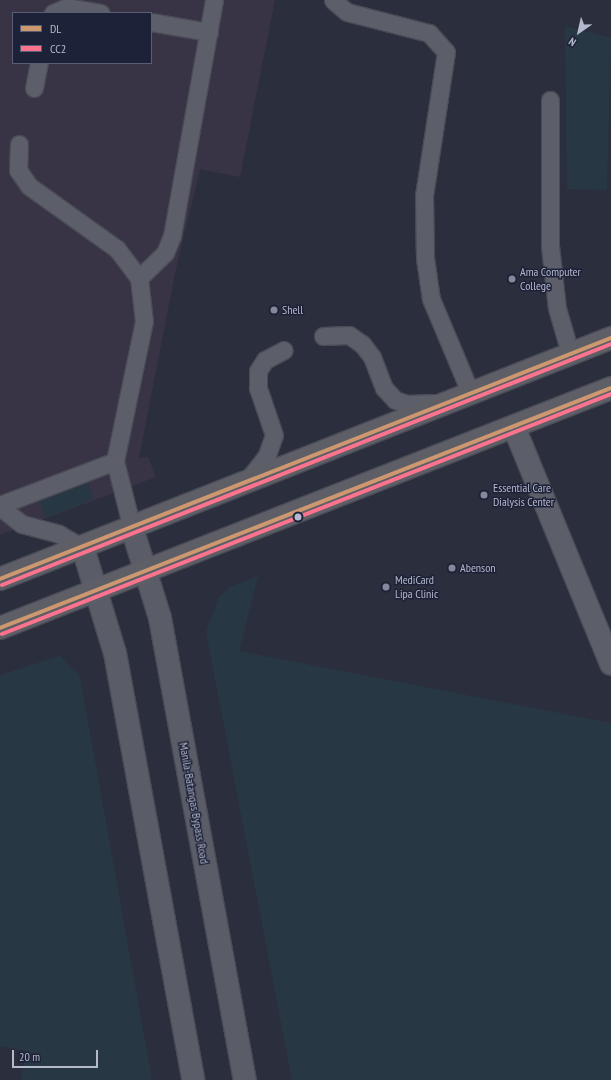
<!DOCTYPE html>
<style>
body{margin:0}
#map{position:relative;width:611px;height:1080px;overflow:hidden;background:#2b2e3d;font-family:"PT Sans Narrow",sans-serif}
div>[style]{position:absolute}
.medical>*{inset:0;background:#393445}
.green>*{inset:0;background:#273844;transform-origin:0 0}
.roads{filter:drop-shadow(1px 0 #494b56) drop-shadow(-1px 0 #494b56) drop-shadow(0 1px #494b56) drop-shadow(0 -1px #494b56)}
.service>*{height:17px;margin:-8.5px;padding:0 8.5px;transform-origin:8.5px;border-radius:8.5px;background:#5c5e69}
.minor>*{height:22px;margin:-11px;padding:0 11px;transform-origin:11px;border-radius:11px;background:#5c5e69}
.secondary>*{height:22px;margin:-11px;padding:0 11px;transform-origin:11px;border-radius:11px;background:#5a5c68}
.trunk>*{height:22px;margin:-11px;padding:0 11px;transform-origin:11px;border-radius:11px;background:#5e5e67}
.bus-1>*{height:4px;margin:-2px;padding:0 2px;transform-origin:2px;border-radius:2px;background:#cd976f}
.bus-2>*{height:4px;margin:-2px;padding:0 2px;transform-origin:2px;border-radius:2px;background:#fc738d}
.dots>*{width:11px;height:11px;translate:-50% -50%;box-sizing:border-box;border:2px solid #1d2238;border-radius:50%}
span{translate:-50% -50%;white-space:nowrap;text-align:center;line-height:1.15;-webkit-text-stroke:3px #1d2238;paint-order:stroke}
.poi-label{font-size:12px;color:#b5b9cd}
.left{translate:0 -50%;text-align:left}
.street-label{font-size:12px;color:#b5b9cd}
.legend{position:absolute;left:12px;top:12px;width:140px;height:52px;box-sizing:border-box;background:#1d2238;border:1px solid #5a5e74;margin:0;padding:5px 7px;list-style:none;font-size:12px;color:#b5b9cd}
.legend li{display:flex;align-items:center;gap:8px;height:20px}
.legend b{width:20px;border:1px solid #5a5e74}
.north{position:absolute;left:559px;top:12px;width:40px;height:40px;-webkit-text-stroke:3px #1d2238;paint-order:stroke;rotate:214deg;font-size:11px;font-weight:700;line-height:16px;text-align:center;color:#b5b9cd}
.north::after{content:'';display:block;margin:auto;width:14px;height:18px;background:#b5b9cd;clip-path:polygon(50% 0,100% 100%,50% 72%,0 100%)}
.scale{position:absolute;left:12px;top:1050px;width:86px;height:18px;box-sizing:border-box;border:2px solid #b5b9cd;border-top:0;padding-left:5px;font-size:12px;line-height:14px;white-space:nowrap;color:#b5b9cd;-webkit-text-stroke:3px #1d2238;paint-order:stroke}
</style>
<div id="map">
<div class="medical">
<div style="clip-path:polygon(evenodd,0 0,275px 0,240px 177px,200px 169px,175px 273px,139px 458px,148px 457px,156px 477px,0 535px,0 0,13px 13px,151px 13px,151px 63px,13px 63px,13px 13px)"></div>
</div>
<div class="green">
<div style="clip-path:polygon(565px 26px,611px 38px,607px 190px,567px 189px)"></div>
<div style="left:88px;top:483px;width:17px;height:52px;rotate:69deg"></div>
<div style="clip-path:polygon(258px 576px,239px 651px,611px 723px,611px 1080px,292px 1080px,206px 632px,219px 597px,230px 587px)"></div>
<div style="clip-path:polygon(60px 656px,80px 677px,152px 1080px,21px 1080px,26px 1051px,0 1046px,0 675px)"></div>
</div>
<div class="roads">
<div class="service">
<div style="left:333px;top:0;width:18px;rotate:41deg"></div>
<div style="left:347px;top:12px;width:85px;rotate:14.4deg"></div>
<div style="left:429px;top:33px;width:25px;rotate:48deg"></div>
<div style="left:446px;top:52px;width:145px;rotate:98.7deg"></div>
<div style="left:424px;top:195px;width:63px;rotate:89.1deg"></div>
<div style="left:425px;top:258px;width:41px;rotate:81.7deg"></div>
<div style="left:431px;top:299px;width:101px;rotate:67.2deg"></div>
<div style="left:53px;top:13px;width:15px;rotate:-23deg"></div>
<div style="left:67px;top:7px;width:34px;rotate:10deg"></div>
<div style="left:151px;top:22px;width:59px;rotate:9.8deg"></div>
<div style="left:34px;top:88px;width:25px;rotate:-79deg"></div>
<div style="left:550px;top:100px;width:146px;rotate:90deg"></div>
<div style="left:550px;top:246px;width:62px;rotate:83.6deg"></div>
<div style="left:557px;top:308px;width:47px;rotate:73.9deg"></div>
<div style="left:19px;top:144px;width:26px;rotate:92deg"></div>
<div style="left:18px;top:170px;width:19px;rotate:55deg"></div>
<div style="left:29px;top:186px;width:108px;rotate:35.6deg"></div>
<div style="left:117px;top:249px;width:36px;rotate:53deg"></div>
<div style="left:139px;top:278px;width:43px;rotate:83.4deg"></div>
<div style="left:144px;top:321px;width:143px;rotate:101.7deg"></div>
<div style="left:115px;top:461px;width:69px;rotate:75.8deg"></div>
<div style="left:139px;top:278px;width:36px;rotate:-44deg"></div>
<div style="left:165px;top:253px;width:18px;rotate:-68deg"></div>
<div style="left:172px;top:236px;width:240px;rotate:-79.9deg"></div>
<div style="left:323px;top:336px;width:26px;rotate:-2deg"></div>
<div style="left:349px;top:335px;width:16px;rotate:35deg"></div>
<div style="left:362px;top:344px;width:16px;rotate:52deg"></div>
<div style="left:372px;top:357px;width:33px;rotate:69deg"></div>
<div style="left:384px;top:388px;width:16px;rotate:47deg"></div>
<div style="left:395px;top:400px;width:13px;rotate:18deg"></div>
<div style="left:407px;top:404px;width:28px;rotate:-2deg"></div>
<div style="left:247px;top:481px;width:33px;rotate:-52deg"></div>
<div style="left:267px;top:455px;width:21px;rotate:-71deg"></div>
<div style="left:274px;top:435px;width:50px;rotate:-108.8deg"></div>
<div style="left:258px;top:388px;width:17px;rotate:-90deg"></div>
<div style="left:258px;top:371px;width:13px;rotate:-58deg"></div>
<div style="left:265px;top:360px;width:21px;rotate:-28deg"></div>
<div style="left:0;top:505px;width:123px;rotate:-20.9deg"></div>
<div style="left:0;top:507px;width:28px;rotate:38deg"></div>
<div style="left:22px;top:524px;width:38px;rotate:15deg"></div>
<div style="left:59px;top:534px;width:28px;rotate:30deg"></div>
</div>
<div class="minor">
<div style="left:514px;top:427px;width:256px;rotate:67.7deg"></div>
</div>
<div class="secondary">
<div style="left:132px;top:528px;width:94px;rotate:72.7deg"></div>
<div style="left:160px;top:618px;width:470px;rotate:79.6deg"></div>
<div style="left:83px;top:548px;width:110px;rotate:73.1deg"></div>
<div style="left:115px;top:653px;width:434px;rotate:79.6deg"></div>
</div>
<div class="trunk">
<div style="left:0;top:579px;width:657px;rotate:-21.53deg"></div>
<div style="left:0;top:628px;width:656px;rotate:-21.44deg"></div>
</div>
</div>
<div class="bus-1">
<div style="left:0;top:579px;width:657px;rotate:-21.53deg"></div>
<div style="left:0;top:628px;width:656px;rotate:-21.44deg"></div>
</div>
<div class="bus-2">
<div style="left:2px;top:585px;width:655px;rotate:-21.59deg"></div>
<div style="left:2px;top:634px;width:655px;rotate:-21.51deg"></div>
</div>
<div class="dots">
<div style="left:512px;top:279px;background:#85889b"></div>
<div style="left:274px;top:310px;background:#85889b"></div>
<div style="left:484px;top:495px;background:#85889b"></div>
<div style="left:298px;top:517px;background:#b5b9cd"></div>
<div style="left:452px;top:568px;background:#85889b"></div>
<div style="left:386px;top:587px;background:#85889b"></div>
</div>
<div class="poi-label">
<span class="left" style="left:520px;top:279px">Ama Computer<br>College</span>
<span class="left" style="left:282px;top:310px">Shell</span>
<span class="left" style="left:493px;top:495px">Essential Care<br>Dialysis Center</span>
<span class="left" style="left:460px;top:568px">Abenson</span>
<span class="left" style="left:395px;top:587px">MediCard<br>Lipa Clinic</span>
</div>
<div class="street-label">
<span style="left:194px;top:803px;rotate:80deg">Manila-Batangas Bypass Road</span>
</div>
<ul class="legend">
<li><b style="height:5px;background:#cd976f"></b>DL</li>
<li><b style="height:5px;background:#fc738d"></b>CC2</li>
</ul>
<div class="north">N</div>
<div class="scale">20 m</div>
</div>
